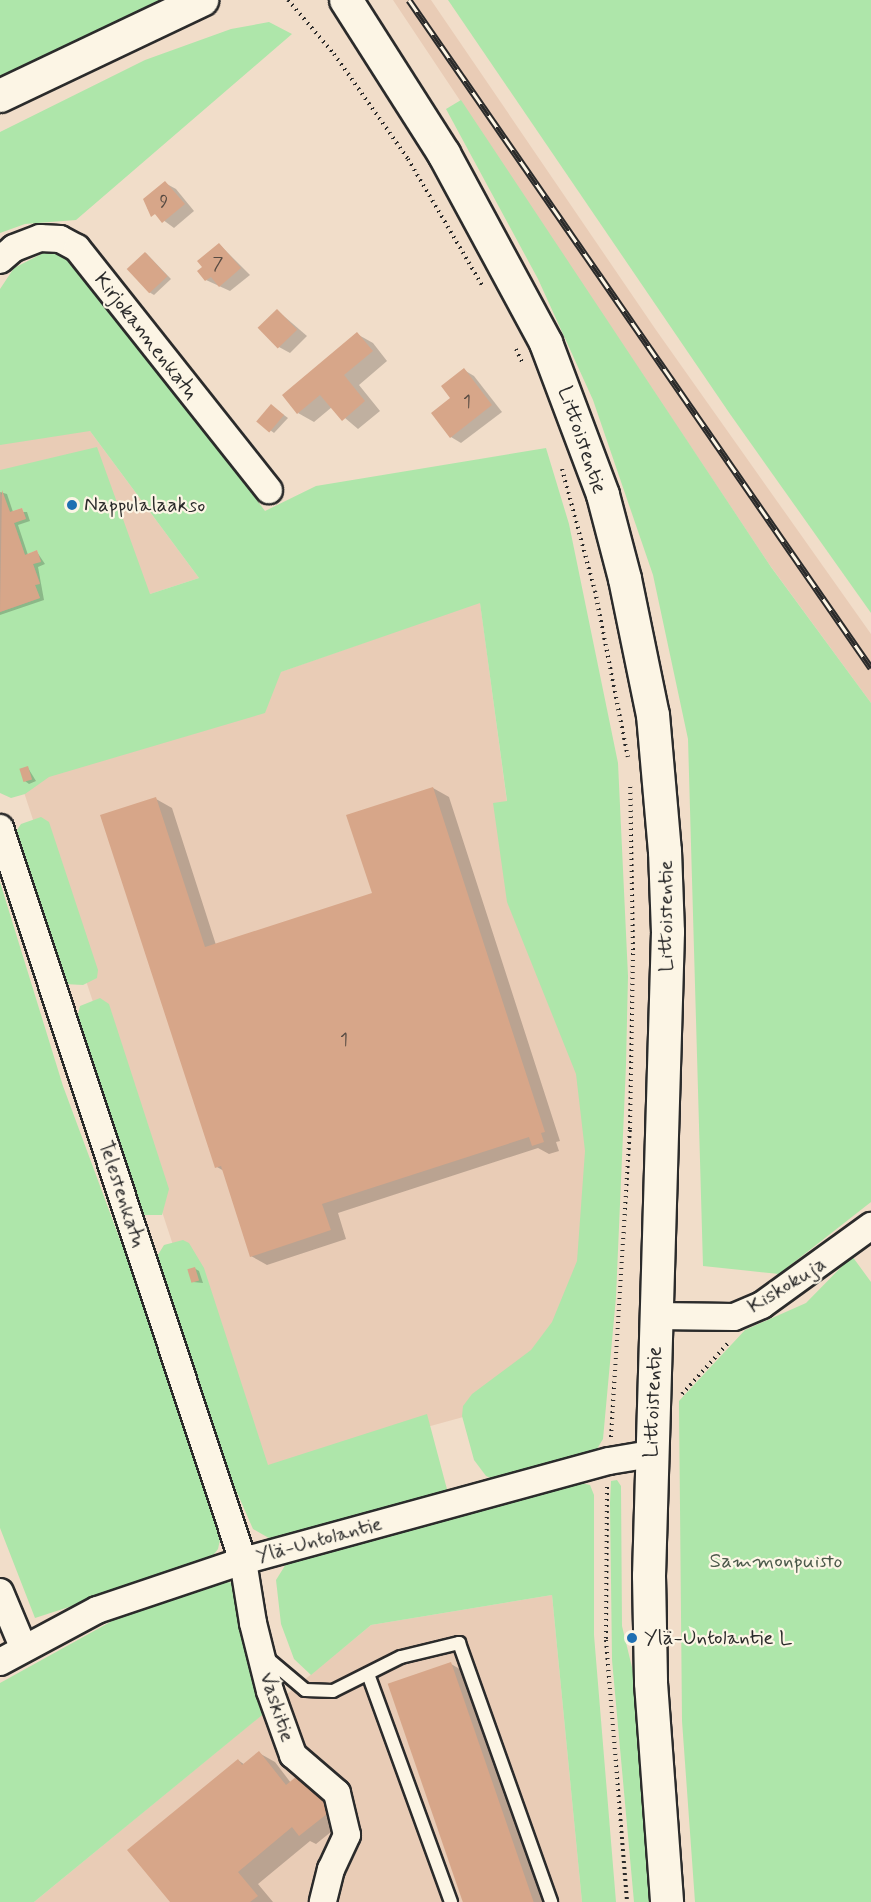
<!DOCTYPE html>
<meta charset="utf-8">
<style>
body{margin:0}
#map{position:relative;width:871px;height:1902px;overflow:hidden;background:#f1ddc9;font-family:Mynerve,sans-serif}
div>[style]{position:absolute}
.built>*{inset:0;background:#e9ccb6}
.green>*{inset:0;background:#aee6aa}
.shadow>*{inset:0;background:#0003}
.building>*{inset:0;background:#d7a689;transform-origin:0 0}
.path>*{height:4px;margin-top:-2px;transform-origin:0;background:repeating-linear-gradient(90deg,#2b2b2b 0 1.5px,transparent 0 6px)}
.roads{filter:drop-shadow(2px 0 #2b2b2b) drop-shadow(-2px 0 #2b2b2b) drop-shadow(0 2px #2b2b2b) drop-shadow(0 -2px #2b2b2b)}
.service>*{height:12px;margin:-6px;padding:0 6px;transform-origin:6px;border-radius:6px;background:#fcf5e5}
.minor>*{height:26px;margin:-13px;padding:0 13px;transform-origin:13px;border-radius:13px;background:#fcf5e5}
.tertiary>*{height:32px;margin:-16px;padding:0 16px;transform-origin:16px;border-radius:16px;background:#fcf5e5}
.rail>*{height:7px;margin-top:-3.5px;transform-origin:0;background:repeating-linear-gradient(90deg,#fcf5e5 0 14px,#2b2b2b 0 28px);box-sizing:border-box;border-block:2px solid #2b2b2b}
.dots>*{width:16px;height:16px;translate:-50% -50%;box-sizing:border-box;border:3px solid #fcf5e5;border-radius:50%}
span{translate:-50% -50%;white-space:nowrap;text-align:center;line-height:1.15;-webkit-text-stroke:4.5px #fcf5e5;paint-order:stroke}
.number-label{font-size:18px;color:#564a42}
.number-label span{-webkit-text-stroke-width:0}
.street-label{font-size:21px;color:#2b2b2b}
.poi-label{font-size:21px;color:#2b2b2b}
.left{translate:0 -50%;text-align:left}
.park-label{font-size:21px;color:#4c5a4b}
</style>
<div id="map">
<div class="built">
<div style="clip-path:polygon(393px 0,431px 0,656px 330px,871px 634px,871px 703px,769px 564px)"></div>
<div style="clip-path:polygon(0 310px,90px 431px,199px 578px,0 643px)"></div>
<div style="clip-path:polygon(480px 602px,507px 802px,592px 1063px,588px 1287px,496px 1408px,249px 1476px,15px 765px)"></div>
<div style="clip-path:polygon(552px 1595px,582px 1902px,34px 1902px,371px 1625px)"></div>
</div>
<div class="green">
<div style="clip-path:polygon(0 0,160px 0,0 80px)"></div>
<div style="clip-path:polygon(448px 0,871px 0,871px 613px,730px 414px)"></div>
<div style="clip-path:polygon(269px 22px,292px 34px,76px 220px,25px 224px,0 233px,0 132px,145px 60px,231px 29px)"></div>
<div style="clip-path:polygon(461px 100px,771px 567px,871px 703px,871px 1202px,779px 1274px,703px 1266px,688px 739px,653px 575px,593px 400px,538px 279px,446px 109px)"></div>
<div style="clip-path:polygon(57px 246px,75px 256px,265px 511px,316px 486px,546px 448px,569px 524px,618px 763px,628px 976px,626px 1065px,616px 1297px,603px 1439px,597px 1449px,497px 1481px,486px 1476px,474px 1460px,462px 1416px,463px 1406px,472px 1394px,531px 1350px,552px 1322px,577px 1261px,585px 1151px,576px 1074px,507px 902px,493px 803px,507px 801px,480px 603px,281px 672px,265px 713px,49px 777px,25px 794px,11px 798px,0 793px,0 612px,40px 598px,35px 585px,40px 583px,33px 564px,41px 561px,37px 550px,25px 555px,14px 523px,26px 518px,22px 508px,10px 512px,0 491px,0 470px,97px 447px,150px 594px,199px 578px,90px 431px,0 445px,0 289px,14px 268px)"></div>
<div style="clip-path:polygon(41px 817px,49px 822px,98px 970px,97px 978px,83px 985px,64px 984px,15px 833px,21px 824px)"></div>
<div style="clip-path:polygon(0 882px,63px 1086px,156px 1337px,221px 1535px,218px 1549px,208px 1562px,35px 1618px,0 1528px)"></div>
<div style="clip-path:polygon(100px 998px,109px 1004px,169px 1189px,162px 1215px,142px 1215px,77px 1019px,80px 1006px)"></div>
<div style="clip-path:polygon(183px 1240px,189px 1243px,204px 1268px,268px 1465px,427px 1414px,448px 1493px,274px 1541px,253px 1529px,221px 1456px,156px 1258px,164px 1245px)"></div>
<div style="clip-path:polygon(852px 1256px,871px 1282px,871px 1902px,695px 1902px,682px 1721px,679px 1401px,745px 1330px,806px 1303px)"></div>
<div style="clip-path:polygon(617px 1480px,621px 1486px,622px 1626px,637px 1688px,652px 1902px,634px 1902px,612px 1660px,610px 1503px,611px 1481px)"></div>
<div style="clip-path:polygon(581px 1483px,590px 1485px,594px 1495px,594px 1635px,616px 1902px,582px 1902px,552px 1595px,371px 1625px,311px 1675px,294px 1659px,281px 1624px,276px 1580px,286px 1564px)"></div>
<div style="clip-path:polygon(215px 1581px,237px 1583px,267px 1711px,34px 1902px,0 1902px,0 1683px,141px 1605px)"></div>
</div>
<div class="shadow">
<div style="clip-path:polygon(165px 183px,176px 189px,194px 211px,174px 228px,147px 208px)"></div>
<div style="clip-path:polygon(219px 244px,250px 275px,230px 291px,206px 280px,199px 272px)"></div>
<div style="clip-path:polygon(146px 253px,171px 279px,154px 295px,149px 292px)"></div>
<div style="clip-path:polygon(278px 311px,307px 336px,290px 353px,279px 347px)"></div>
<div style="clip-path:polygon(357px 334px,373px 343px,387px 361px,359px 385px,380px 411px,358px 429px,332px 407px,314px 422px,298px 413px)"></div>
<div style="clip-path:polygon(464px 370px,474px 376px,502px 412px,461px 443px,451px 437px,452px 398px)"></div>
<div style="clip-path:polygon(276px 409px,288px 418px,274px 433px,270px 430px)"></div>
<div style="clip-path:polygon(0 492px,7px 494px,13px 512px,27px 512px,30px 521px,18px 525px,28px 555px,37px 552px,45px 564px,38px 567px,44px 600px,0 615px)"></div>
<div style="clip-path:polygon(28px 768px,36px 781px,29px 784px,25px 781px)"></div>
<div style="clip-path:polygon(433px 788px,449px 797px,560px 1141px,556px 1142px,559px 1151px,549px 1154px,538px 1148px,338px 1213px,346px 1239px,267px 1265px,251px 1256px,224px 1171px,217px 1167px,156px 799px,172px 808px,216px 945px,374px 894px)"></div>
<div style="clip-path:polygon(194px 1268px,199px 1271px,203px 1283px,193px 1282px)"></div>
<div style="clip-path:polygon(451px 1664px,472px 1676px,550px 1902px,466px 1902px)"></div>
<div style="clip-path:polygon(259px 1753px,275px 1762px,291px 1783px,302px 1774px,347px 1819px,316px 1844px,310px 1841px,258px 1884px,273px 1902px,172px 1902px,238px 1760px,245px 1765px)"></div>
</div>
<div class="building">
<div style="clip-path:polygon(165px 181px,185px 204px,162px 223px,155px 214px,151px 217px,143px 199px)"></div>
<div style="clip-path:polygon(219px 243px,241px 268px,219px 287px,211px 277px,205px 281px,197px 271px,202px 267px,197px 261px)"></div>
<div style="left:145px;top:252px;width:33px;height:25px;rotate:47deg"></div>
<div style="left:277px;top:309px;width:29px;height:27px;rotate:46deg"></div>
<div style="clip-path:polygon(357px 332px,373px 351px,344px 375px,365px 401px,342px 421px,320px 395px,297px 414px,282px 395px)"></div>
<div style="clip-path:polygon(464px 368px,492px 405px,450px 438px,431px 413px,450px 398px,441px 386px)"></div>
<div style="left:271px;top:404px;width:17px;height:23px;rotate:40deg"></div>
<div style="clip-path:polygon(2px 490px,10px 512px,22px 508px,26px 519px,14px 523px,25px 555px,37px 550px,41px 562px,33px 564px,40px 584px,35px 585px,40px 598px,0 612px)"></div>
<div style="left:28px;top:766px;width:14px;height:9px;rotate:73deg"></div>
<div style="clip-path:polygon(433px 787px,545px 1132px,541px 1133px,544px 1142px,532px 1146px,529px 1137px,322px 1204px,331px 1230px,250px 1257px,221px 1166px,215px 1168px,100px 815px,156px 797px,205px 947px,372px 893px,346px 815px)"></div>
<div style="left:195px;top:1267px;width:14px;height:8px;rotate:73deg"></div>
<div style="left:451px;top:1662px;width:254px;height:67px;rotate:71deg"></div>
<div style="clip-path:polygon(259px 1751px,286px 1785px,302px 1772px,332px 1810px,299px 1836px,292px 1827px,238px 1872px,258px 1896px,250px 1902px,170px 1902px,127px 1850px,238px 1759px,242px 1765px)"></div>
</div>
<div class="path">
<div style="left:288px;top:0;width:71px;rotate:49.6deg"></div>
<div style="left:334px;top:54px;width:128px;rotate:54.8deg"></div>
<div style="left:408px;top:159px;width:148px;rotate:59.6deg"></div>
<div style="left:516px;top:349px;width:17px;rotate:65deg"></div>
<div style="left:562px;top:469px;width:126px;rotate:74.9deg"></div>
<div style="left:595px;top:591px;width:169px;rotate:78.8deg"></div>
<div style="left:682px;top:1394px;width:70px;rotate:-47.9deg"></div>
<div style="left:611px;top:1437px;width:309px;rotate:-86.5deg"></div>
<div style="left:630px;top:1129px;width:179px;rotate:-89deg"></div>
<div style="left:633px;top:950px;width:165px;rotate:-91deg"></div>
<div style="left:607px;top:1487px;width:153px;rotate:90.4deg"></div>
<div style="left:606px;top:1640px;width:263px;rotate:85.4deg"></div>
</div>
<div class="roads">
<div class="service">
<div style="left:266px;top:1657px;width:51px;rotate:40.2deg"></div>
<div style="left:305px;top:1690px;width:28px;rotate:2deg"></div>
<div style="left:333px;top:1691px;width:76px;rotate:-26.6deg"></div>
<div style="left:401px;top:1657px;width:60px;rotate:-13.6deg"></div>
<div style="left:459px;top:1643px;width:275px;rotate:70.4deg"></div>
<div style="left:368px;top:1674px;width:243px;rotate:70deg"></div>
</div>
<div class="minor">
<div style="left:0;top:260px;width:18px;rotate:-41deg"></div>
<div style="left:14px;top:248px;width:28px;rotate:-21deg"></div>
<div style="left:40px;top:238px;width:20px;rotate:3deg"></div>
<div style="left:60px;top:239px;width:19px;rotate:28deg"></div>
<div style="left:77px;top:248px;width:309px;rotate:51.6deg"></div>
<div style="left:0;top:828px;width:772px;rotate:71.66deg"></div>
<div style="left:243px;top:1561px;width:63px;rotate:80.8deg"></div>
<div style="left:253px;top:1623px;width:70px;rotate:76deg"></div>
<div style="left:270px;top:1691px;width:68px;rotate:70.2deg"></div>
<div style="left:293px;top:1755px;width:58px;rotate:40.8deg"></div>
<div style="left:337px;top:1793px;width:43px;rotate:76.6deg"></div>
<div style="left:347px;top:1835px;width:38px;rotate:115deg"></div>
<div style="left:331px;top:1869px;width:34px;rotate:104deg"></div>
<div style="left:656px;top:1316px;width:78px;rotate:0.7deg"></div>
<div style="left:734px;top:1317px;width:30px;rotate:-23deg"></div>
<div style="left:762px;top:1305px;width:135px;rotate:-35.9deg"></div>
<div style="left:0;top:1592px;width:60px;rotate:67.3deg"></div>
<div style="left:0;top:1662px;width:110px;rotate:-28.2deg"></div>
<div style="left:97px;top:1610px;width:154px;rotate:-18.6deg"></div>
<div style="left:243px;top:1561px;width:379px;rotate:-15.3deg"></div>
<div style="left:609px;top:1461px;width:43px;rotate:-9.5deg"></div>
</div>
<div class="tertiary">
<div style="left:346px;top:0;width:183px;rotate:57.5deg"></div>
<div style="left:444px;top:154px;width:215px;rotate:61.6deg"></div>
<div style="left:546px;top:343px;width:162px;rotate:69.4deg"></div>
<div style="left:603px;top:495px;width:87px;rotate:75.3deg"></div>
<div style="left:625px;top:579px;width:139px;rotate:78.4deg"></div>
<div style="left:653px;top:715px;width:137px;rotate:85deg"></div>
<div style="left:665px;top:851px;width:81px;rotate:87.9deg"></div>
<div style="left:668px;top:932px;width:644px;rotate:91.69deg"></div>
<div style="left:649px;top:1576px;width:107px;rotate:88.9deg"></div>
<div style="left:651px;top:1683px;width:220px;rotate:85.8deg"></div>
<div style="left:0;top:96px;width:224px;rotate:-25.4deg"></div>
</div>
</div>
<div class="rail">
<div style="left:409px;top:0;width:812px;rotate:55.33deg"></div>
</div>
<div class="dots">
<div style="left:72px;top:505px;background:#1f6fb2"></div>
<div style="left:632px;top:1638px;background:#1f6fb2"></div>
</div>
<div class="number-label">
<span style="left:164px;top:202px">9</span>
<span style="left:218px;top:264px">7</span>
<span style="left:467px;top:402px">1</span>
<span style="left:344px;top:1040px">1</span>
</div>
<div class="street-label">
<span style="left:146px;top:336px;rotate:52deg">Kirjokannenkatu</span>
<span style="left:582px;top:440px;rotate:71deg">Littoistentie</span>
<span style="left:666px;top:916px;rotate:-90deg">Littoistentie</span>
<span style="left:122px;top:1194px;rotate:72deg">Telestenkatu</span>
<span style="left:787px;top:1285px;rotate:-32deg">Kiskokuja</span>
<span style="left:653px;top:1402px;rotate:-88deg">Littoistentie</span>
<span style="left:319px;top:1540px;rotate:-15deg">Ylä-Untolantie</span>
<span style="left:277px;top:1707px;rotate:72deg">Vaskitie</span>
</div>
<div class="poi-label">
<span class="left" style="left:84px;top:505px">Nappulalaakso</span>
<span class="left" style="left:644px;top:1638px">Ylä-Untolantie L</span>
</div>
<div class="park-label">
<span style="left:776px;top:1561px">Sammonpuisto</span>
</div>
</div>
